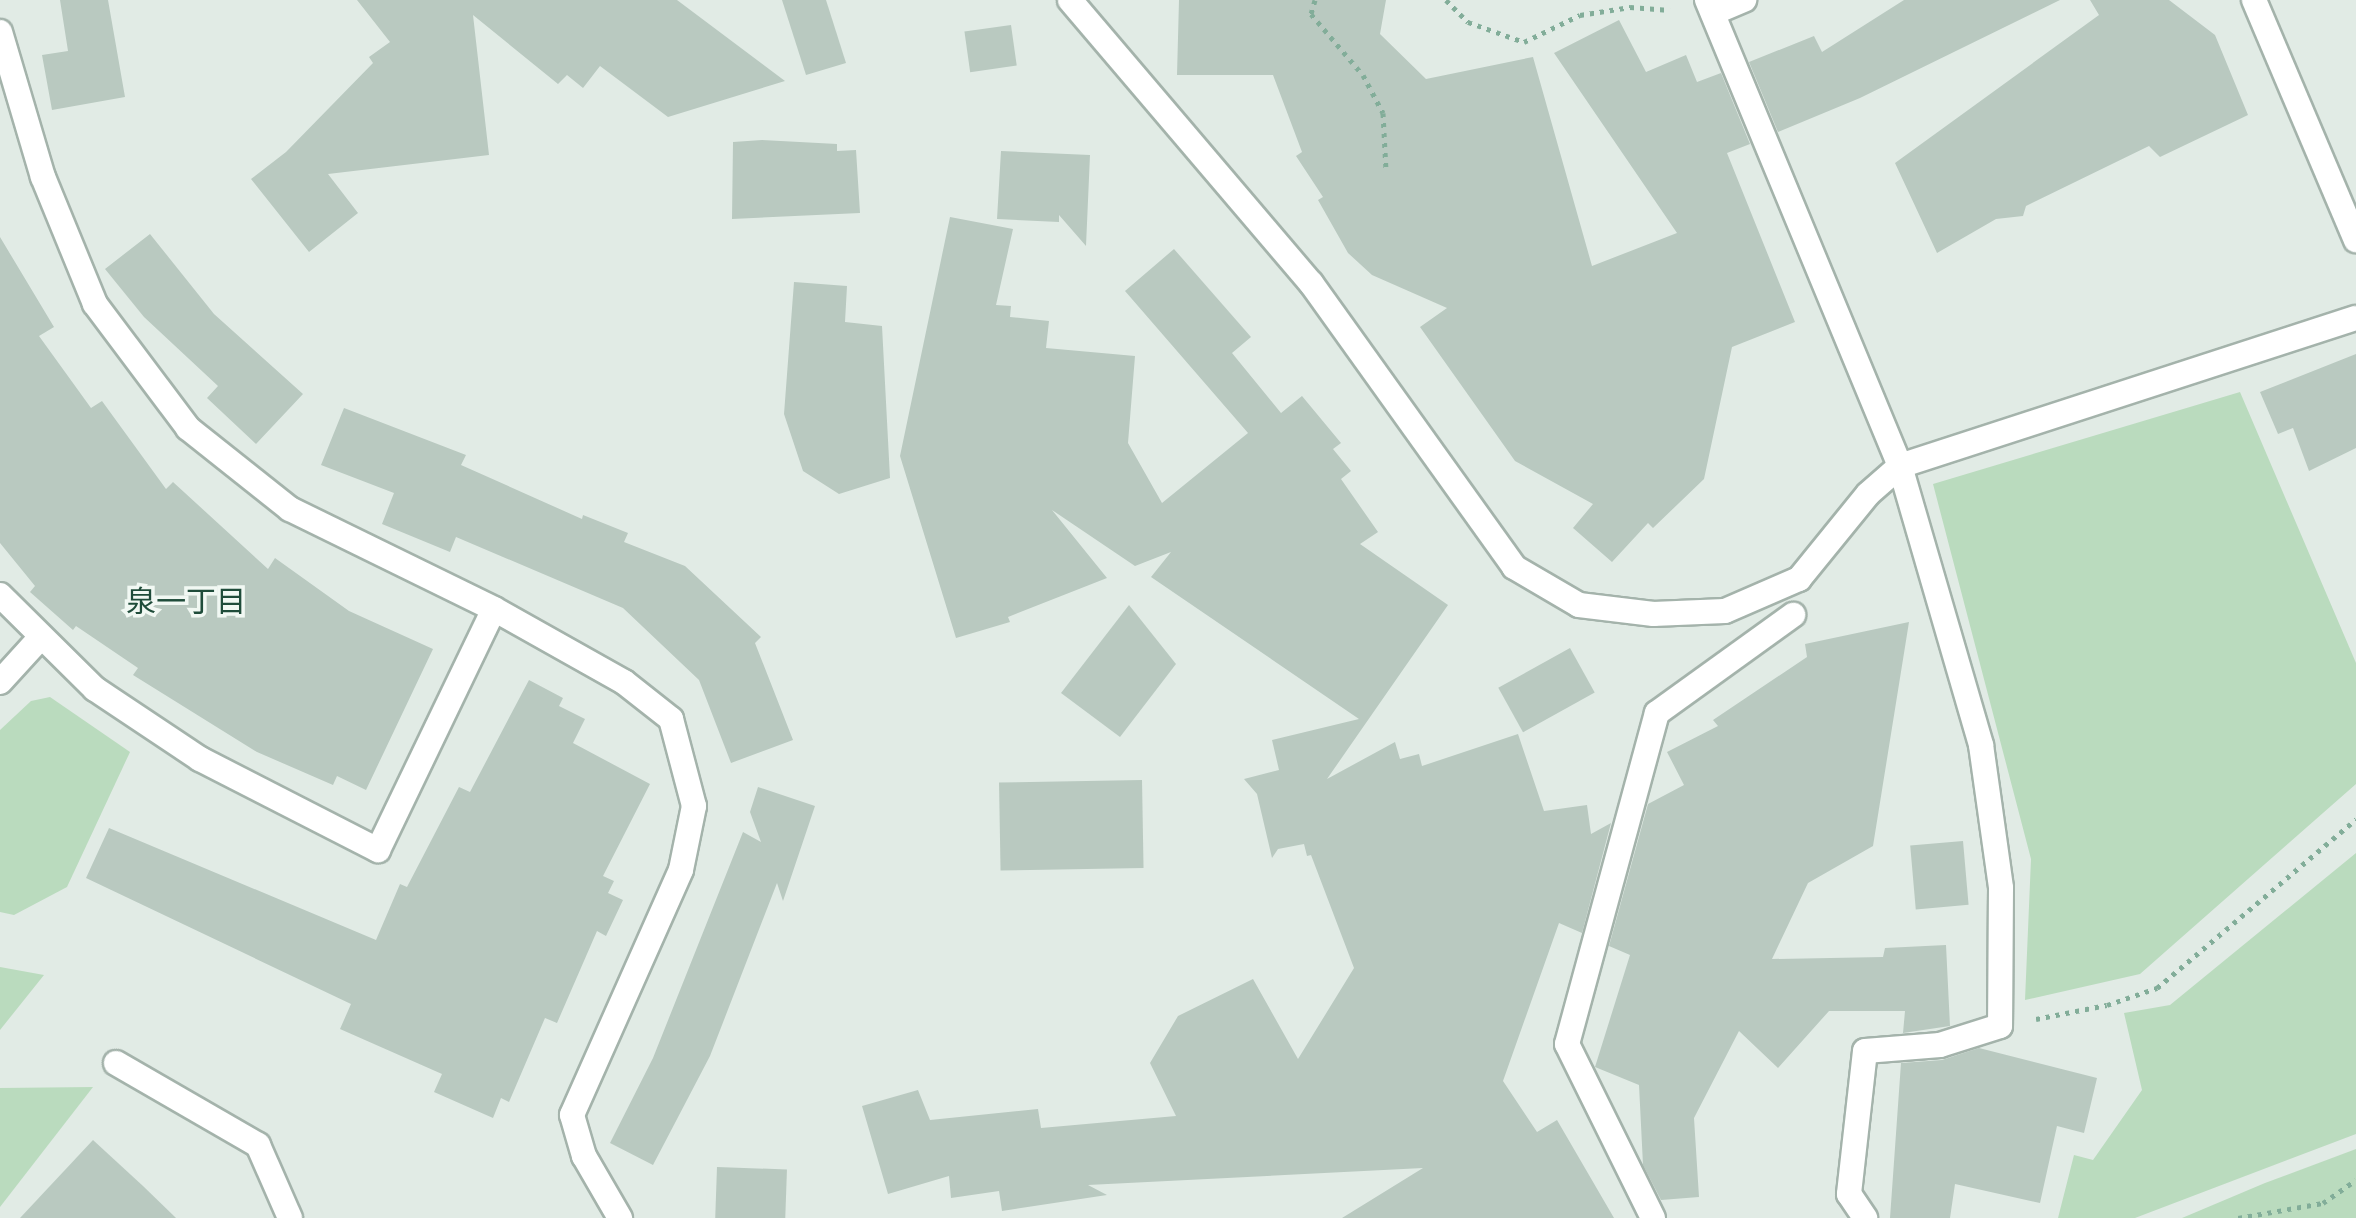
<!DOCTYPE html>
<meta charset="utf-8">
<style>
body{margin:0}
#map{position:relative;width:2356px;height:1218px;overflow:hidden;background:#e1ebe5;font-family:"Work Sans","Noto Sans JP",sans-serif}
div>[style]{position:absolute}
.green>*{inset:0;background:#badbbe}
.building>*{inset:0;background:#b9c9c0;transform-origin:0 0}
.path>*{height:5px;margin-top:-2.5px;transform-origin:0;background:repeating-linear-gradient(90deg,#82ad99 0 4px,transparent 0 10px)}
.roads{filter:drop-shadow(2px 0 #a4b3ab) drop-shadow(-2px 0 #a4b3ab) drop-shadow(0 2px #a4b3ab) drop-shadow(0 -2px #a4b3ab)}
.minor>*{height:24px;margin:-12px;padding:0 12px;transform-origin:12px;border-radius:12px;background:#fff}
span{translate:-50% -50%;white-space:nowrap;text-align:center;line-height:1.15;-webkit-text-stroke:7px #f1f8f3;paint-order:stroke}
.neighbourhood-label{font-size:30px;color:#1f4c3a}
</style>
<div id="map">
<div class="green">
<div style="clip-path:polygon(2240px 392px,2356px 663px,2356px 784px,2140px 974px,2025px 1000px,2031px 859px,1933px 484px)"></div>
<div style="clip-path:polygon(50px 697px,130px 752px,67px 887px,14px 915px,0 912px,0 730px,31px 701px)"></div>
<div style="clip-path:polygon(2356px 853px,2356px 1134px,2135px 1218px,2058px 1218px,2074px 1155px,2093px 1160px,2142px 1090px,2124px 1013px,2170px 1005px)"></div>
<div style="clip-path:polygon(0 967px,44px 975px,0 1030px)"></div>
<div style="clip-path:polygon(93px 1087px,0 1207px,0 1088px)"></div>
<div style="clip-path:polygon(2356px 1149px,2356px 1218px,2182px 1218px,2265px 1183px)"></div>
</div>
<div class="building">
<div style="clip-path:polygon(60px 0,108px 0,125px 97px,52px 110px,42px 55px,68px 51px)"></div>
<div style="clip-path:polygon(357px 0,677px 0,785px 81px,668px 117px,600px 66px,583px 88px,567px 75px,558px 84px,473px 15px,489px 155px,328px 174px,358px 213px,309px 252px,251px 179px,286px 152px,373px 63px,369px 57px,390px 42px)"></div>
<div style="clip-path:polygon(782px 0,826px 0,846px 63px,806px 75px)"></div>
<div style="clip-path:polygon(1179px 0,1386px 0,1380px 34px,1426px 79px,1533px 57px,1592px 266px,1677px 233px,1554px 53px,1619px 20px,1646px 72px,1686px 55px,1697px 82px,1721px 73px,1750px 144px,1727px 153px,1795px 322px,1732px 347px,1704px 479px,1653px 528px,1648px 523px,1612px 562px,1573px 528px,1593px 504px,1515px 461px,1420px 327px,1447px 308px,1372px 275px,1348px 253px,1318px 200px,1323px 197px,1296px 156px,1302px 152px,1273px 75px,1177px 75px)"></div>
<div style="clip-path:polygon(1904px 0,2060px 0,1860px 98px,1778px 132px,1749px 62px,1814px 36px,1822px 52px)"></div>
<div style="clip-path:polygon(2090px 0,2169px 0,2215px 35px,2248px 115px,2160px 157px,2149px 146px,2026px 206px,2023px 216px,1996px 219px,1937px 253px,1895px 163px,2099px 15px)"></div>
<div style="left:1011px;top:25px;width:41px;height:47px;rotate:82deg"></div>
<div style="clip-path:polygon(762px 140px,837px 144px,837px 151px,856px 150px,860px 213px,732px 219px,733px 142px)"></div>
<div style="clip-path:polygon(1001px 151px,1090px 155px,1086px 246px,1059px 215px,1059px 222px,997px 219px)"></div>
<div style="clip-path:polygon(950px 217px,1013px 229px,996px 305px,1011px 306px,1010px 317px,1049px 321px,1046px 348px,1135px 356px,1128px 443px,1162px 503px,1248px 433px,1125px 291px,1174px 249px,1251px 337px,1232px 353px,1281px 413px,1302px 396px,1341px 443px,1333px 449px,1351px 471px,1341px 479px,1378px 532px,1360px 544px,1448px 605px,1327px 779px,1395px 742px,1400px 759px,1419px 754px,1422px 766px,1518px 734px,1544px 811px,1587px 805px,1591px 834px,1611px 823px,1582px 933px,1559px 923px,1503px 1081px,1537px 1132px,1557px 1120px,1614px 1218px,1342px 1218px,1423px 1168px,1088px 1185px,1107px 1195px,1002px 1211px,999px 1191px,951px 1198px,949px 1176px,888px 1194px,862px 1106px,918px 1090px,930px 1120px,1038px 1109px,1041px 1128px,1176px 1116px,1150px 1063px,1178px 1016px,1253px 979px,1298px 1059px,1354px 968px,1311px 855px,1307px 856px,1304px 844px,1278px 849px,1272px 858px,1257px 794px,1244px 779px,1279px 770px,1272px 740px,1359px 719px,1151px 577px,1171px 552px,1135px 566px,1052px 510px,1107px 578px,1008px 617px,1010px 622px,956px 638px,900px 456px)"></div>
<div style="clip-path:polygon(150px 234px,214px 314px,303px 394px,256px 444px,207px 398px,218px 386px,144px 317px,105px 269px)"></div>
<div style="clip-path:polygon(0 237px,54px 327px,39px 336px,91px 408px,102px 401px,166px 489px,173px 482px,268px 569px,275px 558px,349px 611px,433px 649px,366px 790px,337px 776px,333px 785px,257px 752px,133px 675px,138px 668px,76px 626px,73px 630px,30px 592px,35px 586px,0 543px)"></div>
<div style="clip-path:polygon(794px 282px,847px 286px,845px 322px,882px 326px,890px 478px,839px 494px,803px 471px,784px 414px)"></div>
<div style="clip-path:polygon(2356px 354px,2356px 448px,2309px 471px,2293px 428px,2278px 434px,2260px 392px)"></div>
<div style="clip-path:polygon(344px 408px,466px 455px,461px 465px,582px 519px,583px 515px,628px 533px,624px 542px,685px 566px,761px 637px,755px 643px,793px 740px,731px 763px,699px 680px,623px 608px,456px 537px,450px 552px,382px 524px,394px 493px,321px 465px)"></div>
<div style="clip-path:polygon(1129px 605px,1176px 664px,1120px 737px,1061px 693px)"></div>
<div style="clip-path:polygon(1909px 622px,1873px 846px,1808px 883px,1772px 959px,1883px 957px,1885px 948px,1946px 945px,1950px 1026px,1903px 1033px,1905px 1011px,1829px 1011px,1778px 1068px,1739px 1031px,1694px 1118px,1699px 1197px,1661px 1200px,1643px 1165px,1639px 1085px,1595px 1067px,1630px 955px,1609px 946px,1648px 804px,1684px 785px,1667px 752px,1718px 726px,1713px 720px,1807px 657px,1805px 644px)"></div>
<div style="left:1570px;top:648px;width:51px;height:82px;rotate:61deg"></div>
<div style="clip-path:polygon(529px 680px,563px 698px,559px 706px,585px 719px,573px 743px,650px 784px,603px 876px,614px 881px,608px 893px,623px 900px,606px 936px,597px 931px,557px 1023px,545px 1018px,509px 1102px,501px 1098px,493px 1118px,434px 1092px,442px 1074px,340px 1029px,351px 1004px,86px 878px,109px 828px,376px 940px,400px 884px,407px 887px,459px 787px,470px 792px)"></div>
<div style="left:1142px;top:780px;width:88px;height:143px;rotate:89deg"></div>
<div style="clip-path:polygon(758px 787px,815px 806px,783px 901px,777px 883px,710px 1056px,653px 1165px,610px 1143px,653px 1058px,743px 832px,761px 842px,750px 812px)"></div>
<div style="left:1963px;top:841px;width:64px;height:53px;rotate:85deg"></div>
<div style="clip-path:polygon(1979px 1048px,2097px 1078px,2084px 1133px,2057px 1126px,2040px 1203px,1955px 1184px,1950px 1218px,1890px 1218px,1901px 1063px,1942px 1060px)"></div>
<div style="clip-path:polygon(93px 1140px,143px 1186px,176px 1218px,20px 1218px)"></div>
<div style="left:717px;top:1167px;width:70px;height:51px;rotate:2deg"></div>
</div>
<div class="path">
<div style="left:1315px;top:0;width:15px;rotate:106deg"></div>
<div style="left:1311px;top:14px;width:80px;rotate:49.6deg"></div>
<div style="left:1363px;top:75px;width:43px;rotate:62.2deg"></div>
<div style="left:1383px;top:113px;width:58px;rotate:87deg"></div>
<div style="left:1446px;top:0;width:31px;rotate:45deg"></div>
<div style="left:1468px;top:22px;width:59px;rotate:19.7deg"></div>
<div style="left:1524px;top:42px;width:62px;rotate:-25.7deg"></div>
<div style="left:1580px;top:15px;width:51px;rotate:-9.1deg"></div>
<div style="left:1630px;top:7px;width:40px;rotate:4.3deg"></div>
<div style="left:2036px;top:1019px;width:72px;rotate:-11.2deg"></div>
<div style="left:2107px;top:1005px;width:53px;rotate:-18.8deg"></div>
<div style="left:2157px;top:988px;width:261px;rotate:-40.3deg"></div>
<div style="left:2238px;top:1218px;width:86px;rotate:-10deg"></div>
<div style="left:2323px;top:1203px;width:40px;rotate:-34.9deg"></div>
</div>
<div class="roads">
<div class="minor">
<div style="left:1070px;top:0;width:372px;rotate:49.6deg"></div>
<div style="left:1311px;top:283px;width:349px;rotate:54.4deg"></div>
<div style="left:1514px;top:567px;width:75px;rotate:30.3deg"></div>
<div style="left:1579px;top:605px;width:75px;rotate:6.9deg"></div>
<div style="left:1653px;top:614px;width:72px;rotate:-2.4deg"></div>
<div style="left:1725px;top:611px;width:81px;rotate:-23.4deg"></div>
<div style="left:1799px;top:579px;width:109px;rotate:-50.9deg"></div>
<div style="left:1868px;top:494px;width:43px;rotate:-41.2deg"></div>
<div style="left:1900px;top:466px;width:479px;rotate:-18deg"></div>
<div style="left:1707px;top:0;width:504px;rotate:67.5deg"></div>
<div style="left:1900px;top:466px;width:291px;rotate:73.8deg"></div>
<div style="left:1981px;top:745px;width:144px;rotate:82deg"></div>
<div style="left:2001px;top:888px;width:138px;rotate:90.4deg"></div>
<div style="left:2000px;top:1026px;width:63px;rotate:162.4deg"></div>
<div style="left:1940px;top:1045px;width:75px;rotate:175.4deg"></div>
<div style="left:1865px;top:1051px;width:144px;rotate:96.4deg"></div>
<div style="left:1849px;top:1194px;width:29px;rotate:56deg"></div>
<div style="left:2254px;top:0;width:261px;rotate:67deg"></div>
<div style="left:1713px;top:13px;width:34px;rotate:-23deg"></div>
<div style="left:0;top:32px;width:151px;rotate:73.5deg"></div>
<div style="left:43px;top:177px;width:137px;rotate:67.7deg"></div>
<div style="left:95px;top:304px;width:155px;rotate:53.1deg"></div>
<div style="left:188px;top:428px;width:130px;rotate:38.5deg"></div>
<div style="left:290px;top:509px;width:227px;rotate:26.1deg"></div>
<div style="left:494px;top:609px;width:149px;rotate:29.3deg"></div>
<div style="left:624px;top:682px;width:60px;rotate:38.2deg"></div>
<div style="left:671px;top:719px;width:90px;rotate:75.2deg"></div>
<div style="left:694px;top:806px;width:65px;rotate:101.5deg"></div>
<div style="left:681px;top:870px;width:268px;rotate:114deg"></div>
<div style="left:572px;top:1115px;width:43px;rotate:73.7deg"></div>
<div style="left:584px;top:1156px;width:72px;rotate:59.9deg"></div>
<div style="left:0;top:595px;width:134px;rotate:44.7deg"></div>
<div style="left:95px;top:689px;width:126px;rotate:33.7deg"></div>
<div style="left:200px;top:759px;width:200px;rotate:27.1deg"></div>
<div style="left:378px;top:850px;width:267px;rotate:-64.3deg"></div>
<div style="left:0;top:682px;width:59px;rotate:-47.7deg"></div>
<div style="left:116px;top:1063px;width:164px;rotate:30deg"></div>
<div style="left:258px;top:1145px;width:80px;rotate:66.3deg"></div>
<div style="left:1653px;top:1218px;width:194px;rotate:-116.3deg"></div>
<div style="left:1567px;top:1044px;width:343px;rotate:-74.8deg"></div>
<div style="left:1657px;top:713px;width:168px;rotate:-35.8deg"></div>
</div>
</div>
<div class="neighbourhood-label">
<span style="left:186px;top:602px">泉一丁目</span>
</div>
</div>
